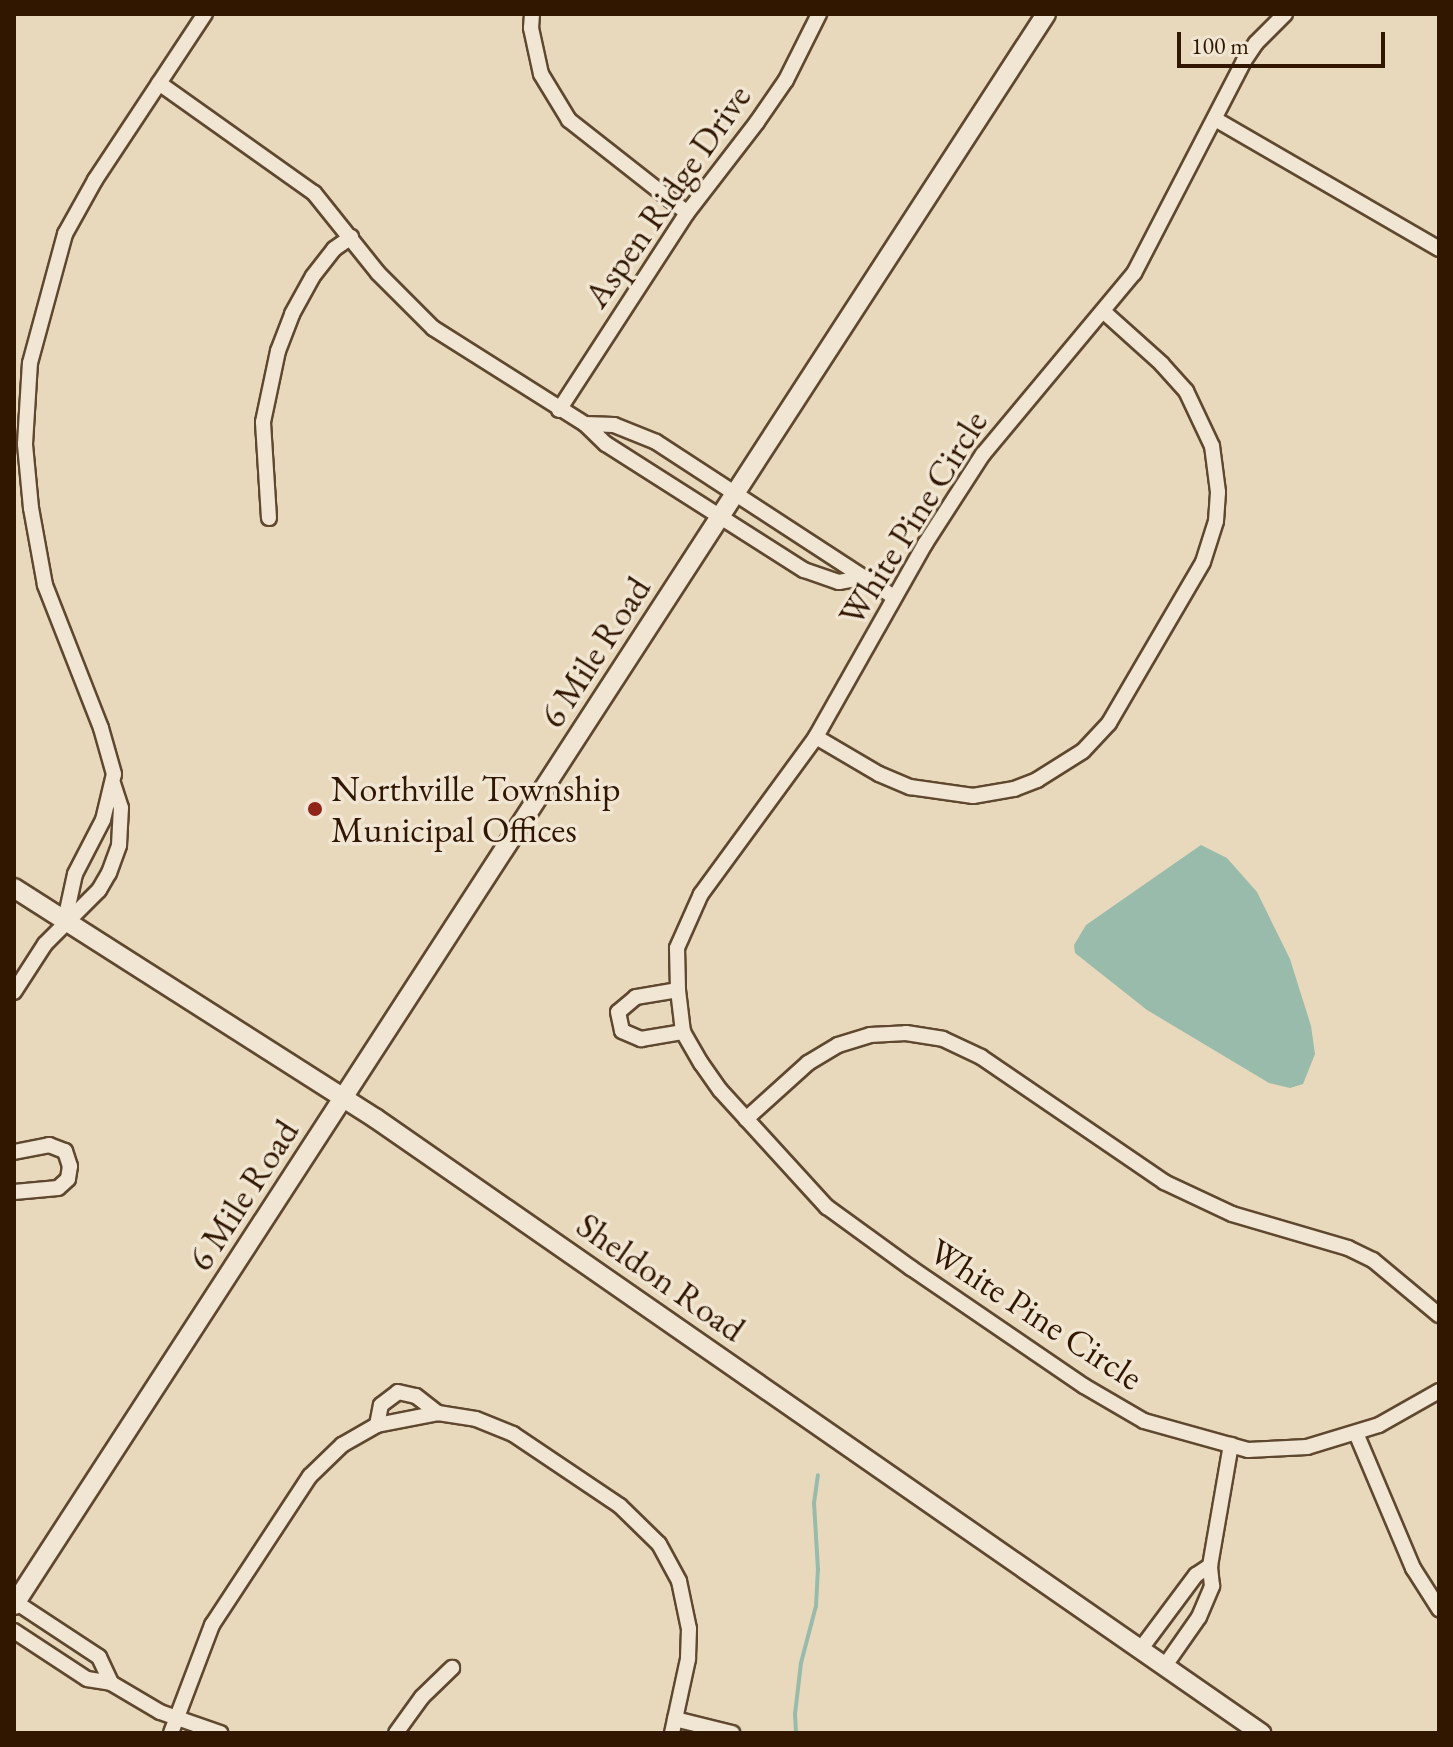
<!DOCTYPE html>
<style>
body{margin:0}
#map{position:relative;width:1453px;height:1747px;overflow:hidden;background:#e9d9bc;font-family:"EB Garamond",serif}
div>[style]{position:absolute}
.water>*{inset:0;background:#99bbab}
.stream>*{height:4px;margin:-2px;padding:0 2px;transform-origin:2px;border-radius:2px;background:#99bbab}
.roads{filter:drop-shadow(2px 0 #5f482f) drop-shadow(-2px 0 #5f482f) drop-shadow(0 2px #5f482f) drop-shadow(0 -2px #5f482f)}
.street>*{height:14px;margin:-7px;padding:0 7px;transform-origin:7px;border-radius:7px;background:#f1e6d3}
.secondary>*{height:18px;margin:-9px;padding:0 9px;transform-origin:9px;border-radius:9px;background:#f1e6d3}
.dots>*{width:22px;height:22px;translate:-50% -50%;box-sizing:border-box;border:4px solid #f1e6d3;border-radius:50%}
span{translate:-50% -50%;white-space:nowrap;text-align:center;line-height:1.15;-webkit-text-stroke:7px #f1e6d3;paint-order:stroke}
.street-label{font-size:36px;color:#311700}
.poi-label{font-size:36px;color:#311700}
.left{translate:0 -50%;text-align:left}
.frame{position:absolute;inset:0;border:16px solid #311700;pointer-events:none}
.scale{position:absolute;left:1177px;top:32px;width:208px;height:36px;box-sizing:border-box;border:4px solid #311700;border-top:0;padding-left:10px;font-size:24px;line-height:28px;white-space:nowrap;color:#311700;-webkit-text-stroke:6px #f1e6d3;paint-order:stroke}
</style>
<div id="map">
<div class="water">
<div style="clip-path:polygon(1201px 845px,1227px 858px,1257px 892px,1290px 959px,1311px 1026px,1315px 1054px,1303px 1084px,1290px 1088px,1269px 1083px,1147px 1010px,1075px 953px,1074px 945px,1086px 925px)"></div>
</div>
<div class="stream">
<div style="left:796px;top:1733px;width:19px;rotate:-93deg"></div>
<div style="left:795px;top:1714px;width:51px;rotate:-83.3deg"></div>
<div style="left:801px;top:1663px;width:59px;rotate:-75.3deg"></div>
<div style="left:816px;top:1606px;width:36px;rotate:-87deg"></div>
<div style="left:818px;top:1570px;width:67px;rotate:-93.4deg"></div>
<div style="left:814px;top:1503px;width:28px;rotate:-82deg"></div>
</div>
<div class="roads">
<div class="street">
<div style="left:532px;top:14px;width:14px;rotate:94deg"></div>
<div style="left:531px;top:28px;width:47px;rotate:77.7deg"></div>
<div style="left:541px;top:74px;width:54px;rotate:58.7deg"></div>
<div style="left:569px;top:120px;width:150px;rotate:38.2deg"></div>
<div style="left:1285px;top:14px;width:41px;rotate:135deg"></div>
<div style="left:1256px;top:43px;width:22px;rotate:124deg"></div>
<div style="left:1244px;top:61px;width:239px;rotate:117.4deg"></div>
<div style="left:1134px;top:273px;width:236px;rotate:129.8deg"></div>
<div style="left:983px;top:454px;width:107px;rotate:122.8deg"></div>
<div style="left:925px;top:544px;width:222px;rotate:119.5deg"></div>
<div style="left:816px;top:737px;width:195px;rotate:126.2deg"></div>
<div style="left:701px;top:894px;width:59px;rotate:114deg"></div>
<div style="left:677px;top:948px;width:42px;rotate:88.6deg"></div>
<div style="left:678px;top:990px;width:42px;rotate:83.2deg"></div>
<div style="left:683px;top:1032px;width:36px;rotate:60deg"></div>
<div style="left:701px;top:1063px;width:33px;rotate:55deg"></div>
<div style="left:720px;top:1090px;width:159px;rotate:47.6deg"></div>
<div style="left:827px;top:1207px;width:104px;rotate:36deg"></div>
<div style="left:911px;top:1268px;width:209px;rotate:34.3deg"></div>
<div style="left:1084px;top:1386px;width:69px;rotate:30.3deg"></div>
<div style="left:1144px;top:1421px;width:108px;rotate:15.6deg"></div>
<div style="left:1248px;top:1450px;width:59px;rotate:-2.9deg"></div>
<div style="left:1307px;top:1447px;width:75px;rotate:-17deg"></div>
<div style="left:1379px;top:1425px;width:69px;rotate:-29.5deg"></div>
<div style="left:159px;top:83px;width:190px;rotate:35.4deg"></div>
<div style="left:314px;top:193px;width:102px;rotate:51.3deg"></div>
<div style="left:378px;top:273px;width:78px;rotate:45deg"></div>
<div style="left:433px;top:328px;width:180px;rotate:32.3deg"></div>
<div style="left:585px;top:424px;width:29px;rotate:44deg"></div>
<div style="left:606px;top:444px;width:235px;rotate:32.5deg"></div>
<div style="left:804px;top:570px;width:37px;rotate:19deg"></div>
<div style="left:839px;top:582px;width:22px;rotate:-10deg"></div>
<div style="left:1215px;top:119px;width:259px;rotate:30.1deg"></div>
<div style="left:559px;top:410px;width:235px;rotate:-57deg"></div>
<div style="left:687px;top:213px;width:115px;rotate:-52.4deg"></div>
<div style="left:757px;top:122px;width:51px;rotate:-55.4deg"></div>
<div style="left:786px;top:80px;width:74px;rotate:-63.4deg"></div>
<div style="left:585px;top:424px;width:29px;rotate:2deg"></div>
<div style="left:614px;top:425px;width:45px;rotate:22deg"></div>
<div style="left:656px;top:442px;width:284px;rotate:33.1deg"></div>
<div style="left:269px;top:518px;width:96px;rotate:-93.6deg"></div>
<div style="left:263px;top:422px;width:73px;rotate:-78.1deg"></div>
<div style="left:278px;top:351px;width:40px;rotate:-69deg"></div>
<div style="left:292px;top:314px;width:43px;rotate:-61.1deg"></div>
<div style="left:313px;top:276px;width:34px;rotate:-52deg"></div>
<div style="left:334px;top:249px;width:21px;rotate:-35deg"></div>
<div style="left:816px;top:737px;width:73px;rotate:30.4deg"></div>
<div style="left:879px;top:774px;width:34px;rotate:23deg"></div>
<div style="left:910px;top:787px;width:64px;rotate:8.1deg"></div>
<div style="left:973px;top:796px;width:42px;rotate:-9.7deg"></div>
<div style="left:1014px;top:789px;width:25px;rotate:-21deg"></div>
<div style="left:1037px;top:780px;width:54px;rotate:-32.2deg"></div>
<div style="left:1083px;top:751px;width:38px;rotate:-47deg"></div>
<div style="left:1109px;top:723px;width:186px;rotate:-59.7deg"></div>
<div style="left:1203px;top:562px;width:43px;rotate:-72.4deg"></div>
<div style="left:1216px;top:521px;width:29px;rotate:-86deg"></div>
<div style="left:1218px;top:492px;width:46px;rotate:-97.4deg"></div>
<div style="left:1212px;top:446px;width:61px;rotate:-115.3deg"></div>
<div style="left:1186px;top:391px;width:36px;rotate:-132deg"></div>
<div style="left:1162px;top:364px;width:78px;rotate:-138.1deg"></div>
<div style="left:65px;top:920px;width:47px;rotate:-77.7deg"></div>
<div style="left:75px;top:874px;width:61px;rotate:-62.6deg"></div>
<div style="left:103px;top:820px;width:47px;rotate:-76.6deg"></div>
<div style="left:114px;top:774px;width:48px;rotate:-105.8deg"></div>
<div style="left:101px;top:728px;width:154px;rotate:-111.4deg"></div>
<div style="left:45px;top:585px;width:78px;rotate:-100.3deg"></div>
<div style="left:31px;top:508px;width:64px;rotate:-95.4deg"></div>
<div style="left:25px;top:444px;width:81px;rotate:-86.5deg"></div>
<div style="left:30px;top:363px;width:134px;rotate:-74.8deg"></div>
<div style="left:65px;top:234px;width:62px;rotate:-60.9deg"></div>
<div style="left:95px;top:180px;width:199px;rotate:-56.5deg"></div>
<div style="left:678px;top:990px;width:43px;rotate:170.5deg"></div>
<div style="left:636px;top:997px;width:23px;rotate:140deg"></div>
<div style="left:618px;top:1012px;width:19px;rotate:78deg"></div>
<div style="left:622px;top:1031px;width:21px;rotate:23deg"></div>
<div style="left:641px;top:1039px;width:43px;rotate:-9.5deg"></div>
<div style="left:14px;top:992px;width:57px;rotate:-57.1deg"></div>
<div style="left:45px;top:944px;width:76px;rotate:-45deg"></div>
<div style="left:99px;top:890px;width:20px;rotate:-60deg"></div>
<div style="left:109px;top:873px;width:30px;rotate:-70deg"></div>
<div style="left:119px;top:845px;width:37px;rotate:-87deg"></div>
<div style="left:121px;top:808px;width:25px;rotate:-108deg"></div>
<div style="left:746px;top:1119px;width:84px;rotate:-42.1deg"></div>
<div style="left:808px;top:1063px;width:35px;rotate:-31deg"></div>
<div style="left:838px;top:1045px;width:34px;rotate:-17deg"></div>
<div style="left:870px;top:1035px;width:36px;rotate:-3deg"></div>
<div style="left:906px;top:1033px;width:37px;rotate:9deg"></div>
<div style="left:943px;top:1039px;width:42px;rotate:25.3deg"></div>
<div style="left:981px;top:1057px;width:222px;rotate:34.3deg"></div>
<div style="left:1164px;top:1182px;width:75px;rotate:25.2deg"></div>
<div style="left:1232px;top:1214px;width:121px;rotate:16.3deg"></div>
<div style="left:1348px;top:1248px;width:28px;rotate:26deg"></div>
<div style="left:1373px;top:1260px;width:86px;rotate:39.8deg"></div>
<div style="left:14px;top:1152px;width:36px;rotate:-11deg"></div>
<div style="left:49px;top:1145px;width:17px;rotate:21deg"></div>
<div style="left:65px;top:1151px;width:16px;rotate:72deg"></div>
<div style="left:70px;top:1166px;width:13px;rotate:99deg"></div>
<div style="left:68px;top:1179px;width:13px;rotate:138deg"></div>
<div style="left:58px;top:1188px;width:44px;rotate:174.8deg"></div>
<div style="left:377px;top:1425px;width:20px;rotate:-79deg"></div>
<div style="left:381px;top:1405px;width:21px;rotate:-37deg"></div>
<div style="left:398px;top:1392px;width:18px;rotate:13deg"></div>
<div style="left:416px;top:1396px;width:28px;rotate:38deg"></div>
<div style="left:1356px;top:1433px;width:147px;rotate:67.1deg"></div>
<div style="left:1413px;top:1568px;width:49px;rotate:57.6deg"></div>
<div style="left:14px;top:1601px;width:102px;rotate:33.4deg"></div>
<div style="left:99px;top:1657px;width:29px;rotate:65deg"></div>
<div style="left:14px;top:1631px;width:87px;rotate:33.3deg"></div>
<div style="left:87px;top:1679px;width:24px;rotate:9deg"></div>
<div style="left:111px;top:1683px;width:57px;rotate:30.6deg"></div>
<div style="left:160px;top:1712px;width:64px;rotate:19.3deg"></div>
<div style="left:1140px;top:1650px;width:94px;rotate:-53.3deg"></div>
<div style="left:1196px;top:1575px;width:17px;rotate:-33deg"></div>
<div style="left:1164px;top:1667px;width:61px;rotate:-55deg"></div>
<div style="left:1199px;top:1617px;width:34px;rotate:-67deg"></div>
<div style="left:1212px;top:1586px;width:20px;rotate:-96deg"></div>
<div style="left:1210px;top:1566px;width:123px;rotate:-80.2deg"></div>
<div style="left:675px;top:1719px;width:59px;rotate:13.8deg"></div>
<div style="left:171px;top:1733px;width:116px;rotate:-69.2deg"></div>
<div style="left:212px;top:1625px;width:178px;rotate:-56.7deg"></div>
<div style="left:310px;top:1476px;width:45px;rotate:-44.1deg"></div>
<div style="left:342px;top:1445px;width:40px;rotate:-29.7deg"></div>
<div style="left:377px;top:1425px;width:62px;rotate:-11.1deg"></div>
<div style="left:438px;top:1413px;width:38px;rotate:9deg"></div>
<div style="left:476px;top:1419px;width:40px;rotate:22deg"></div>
<div style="left:513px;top:1434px;width:129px;rotate:33.9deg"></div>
<div style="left:620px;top:1506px;width:54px;rotate:44.3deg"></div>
<div style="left:659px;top:1544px;width:42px;rotate:61.6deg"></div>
<div style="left:679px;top:1581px;width:49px;rotate:78.2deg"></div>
<div style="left:689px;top:1629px;width:30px;rotate:92deg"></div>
<div style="left:688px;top:1659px;width:76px;rotate:102.2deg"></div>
<div style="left:396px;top:1733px;width:44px;rotate:-54.2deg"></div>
<div style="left:422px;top:1697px;width:42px;rotate:-44deg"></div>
</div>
<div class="secondary">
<div style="left:14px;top:888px;width:428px;rotate:32.5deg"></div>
<div style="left:375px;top:1118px;width:1079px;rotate:34.77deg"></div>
<div style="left:14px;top:1605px;width:1896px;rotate:-57.03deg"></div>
</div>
</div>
<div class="dots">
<div style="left:315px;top:809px;background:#8f2418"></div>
</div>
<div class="street-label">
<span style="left:667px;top:196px;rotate:-55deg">Aspen Ridge Drive</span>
<span style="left:913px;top:518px;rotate:-58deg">White Pine Circle</span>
<span style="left:595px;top:652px;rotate:-57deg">6 Mile Road</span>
<span style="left:243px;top:1195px;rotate:-57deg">6 Mile Road</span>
<span style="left:661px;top:1277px;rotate:35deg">Sheldon Road</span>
<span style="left:1036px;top:1314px;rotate:33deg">White Pine Circle</span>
</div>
<div class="poi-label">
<span class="left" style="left:331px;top:809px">Northville Township<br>Municipal Offices</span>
</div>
<div class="frame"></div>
<div class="scale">100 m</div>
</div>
